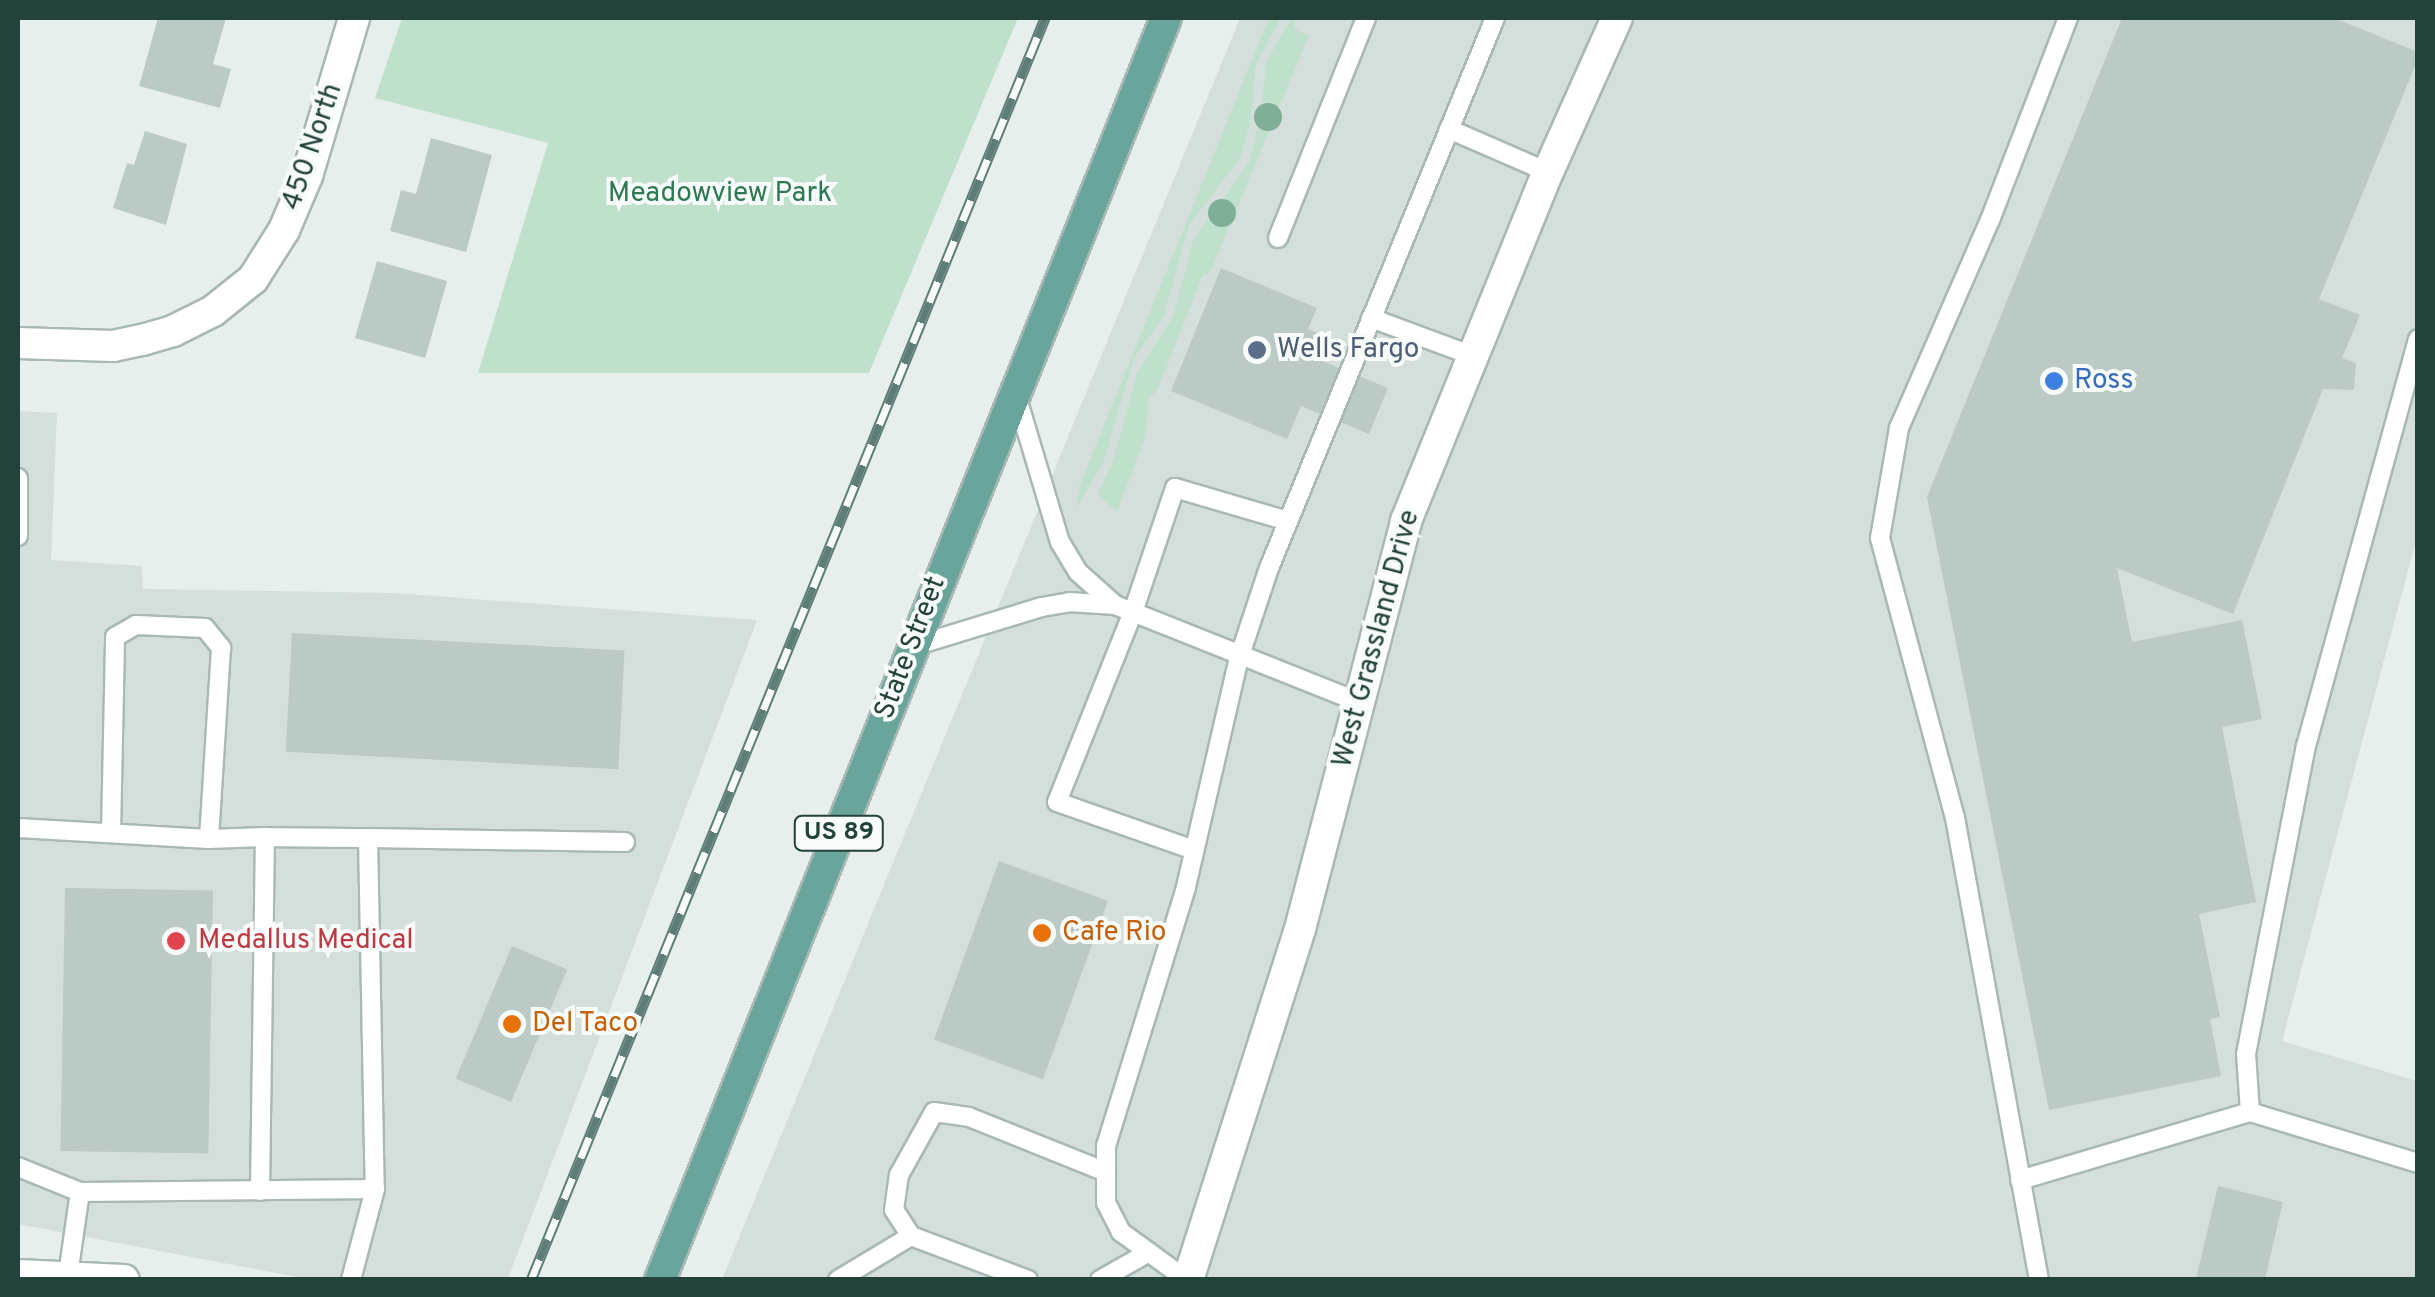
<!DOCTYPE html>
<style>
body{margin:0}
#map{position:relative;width:2435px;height:1297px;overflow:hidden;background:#e6efec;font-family:Overpass,sans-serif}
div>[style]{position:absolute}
.built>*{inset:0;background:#d4dfdb}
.green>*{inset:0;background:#bfe0cb}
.building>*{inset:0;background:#bbcac5;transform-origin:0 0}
.roads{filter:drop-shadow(2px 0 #a8b8b4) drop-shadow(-2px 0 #a8b8b4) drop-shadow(0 2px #a8b8b4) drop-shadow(0 -2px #a8b8b4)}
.lane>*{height:18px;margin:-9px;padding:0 9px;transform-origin:9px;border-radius:9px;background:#fff}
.street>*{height:30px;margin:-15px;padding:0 15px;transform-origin:15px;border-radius:15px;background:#fff}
.secondary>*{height:30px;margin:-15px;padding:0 15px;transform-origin:15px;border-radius:15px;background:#fff}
.primary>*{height:30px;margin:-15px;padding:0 15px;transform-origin:15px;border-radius:15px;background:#6aa59b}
.rail>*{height:11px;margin-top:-5.5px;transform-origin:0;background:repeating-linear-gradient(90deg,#f7fbf9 0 22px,#5f7d77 0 44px);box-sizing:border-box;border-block:2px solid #5f7d77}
.trees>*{width:28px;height:28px;margin:-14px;border-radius:50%;background:#80af97}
.dots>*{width:28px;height:28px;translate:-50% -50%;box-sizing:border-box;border:5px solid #f7fbf9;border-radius:50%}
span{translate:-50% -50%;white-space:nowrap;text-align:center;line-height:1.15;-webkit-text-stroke:8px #f7fbf9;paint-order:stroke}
.shield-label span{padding:2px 8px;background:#f7fbf9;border:2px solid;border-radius:8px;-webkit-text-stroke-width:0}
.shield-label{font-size:25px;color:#24423c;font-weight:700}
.street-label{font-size:28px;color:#24423c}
.park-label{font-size:28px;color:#2d7a52}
.service-label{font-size:28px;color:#4e5e75}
.left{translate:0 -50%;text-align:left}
.shop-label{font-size:28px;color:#366cbe}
.food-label{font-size:28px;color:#c56008}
.health-label{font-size:28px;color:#be3a42}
.frame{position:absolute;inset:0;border:20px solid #24423c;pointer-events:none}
</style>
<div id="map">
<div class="built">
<div style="clip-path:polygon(1240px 18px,2417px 18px,2417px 537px,2282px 1041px,2417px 1081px,2417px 1279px,722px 1279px)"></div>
<div style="clip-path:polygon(18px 411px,57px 413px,51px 560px,142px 566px,143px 589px,394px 593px,757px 620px,508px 1279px,308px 1279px,18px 1224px)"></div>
</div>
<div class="green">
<div style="clip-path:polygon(402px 18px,1018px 18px,869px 373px,478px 373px,548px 143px,375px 98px)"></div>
<div style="clip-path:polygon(1269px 18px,1281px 18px,1256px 64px,1251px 119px,1241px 157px,1189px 225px,1164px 316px,1134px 358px,1103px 464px,1075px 510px,1080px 485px)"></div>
<div style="clip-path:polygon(1292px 18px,1296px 18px,1294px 26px,1299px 32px,1309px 35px,1210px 273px,1203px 275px,1157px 391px,1149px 397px,1145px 437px,1117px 512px,1098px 494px,1113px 461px,1137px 373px,1173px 317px,1193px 240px,1249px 162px,1261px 117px,1266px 62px)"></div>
</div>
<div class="building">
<div style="clip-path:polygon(158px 18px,226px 18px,213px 64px,231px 69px,220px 108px,139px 86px)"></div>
<div style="clip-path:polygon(2122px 18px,2334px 18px,2418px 52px,2418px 59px,2319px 299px,2360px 315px,2342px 358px,2356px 363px,2354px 390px,2323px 389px,2233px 614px,2117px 568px,2132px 642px,2242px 620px,2262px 719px,2222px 727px,2256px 902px,2199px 914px,2220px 1017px,2210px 1019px,2221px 1076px,2049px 1110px,1927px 497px)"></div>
<div style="clip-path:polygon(145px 131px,187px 144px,166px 225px,113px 208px,127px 163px,134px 165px)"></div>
<div style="clip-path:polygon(431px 138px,492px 155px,466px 252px,390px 231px,401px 190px,416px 194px)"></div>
<div style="left:377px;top:261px;width:73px;height:80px;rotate:16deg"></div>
<div style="clip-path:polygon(1221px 268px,1317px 308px,1308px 329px,1332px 339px,1322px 361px,1388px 388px,1369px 434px,1301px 406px,1287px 439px,1171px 391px)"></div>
<div style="left:292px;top:633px;width:333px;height:119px;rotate:3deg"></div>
<div style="left:999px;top:861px;width:116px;height:190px;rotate:20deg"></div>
<div style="left:65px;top:888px;width:148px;height:263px;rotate:1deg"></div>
<div style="left:512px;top:946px;width:60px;height:144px;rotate:23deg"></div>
<div style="clip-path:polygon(2218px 1186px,2283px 1202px,2265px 1279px,2196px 1279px)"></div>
</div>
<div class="roads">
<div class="lane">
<div style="left:1449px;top:129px;width:108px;rotate:23.5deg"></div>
<div style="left:1278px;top:238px;width:237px;rotate:-68.2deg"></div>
<div style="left:1371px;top:318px;width:109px;rotate:20.4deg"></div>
<div style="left:1017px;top:398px;width:150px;rotate:73.4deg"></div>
<div style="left:1060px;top:542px;width:35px;rotate:59deg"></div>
<div style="left:1078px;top:572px;width:50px;rotate:41.7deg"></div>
<div style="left:18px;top:478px;width:58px;rotate:90deg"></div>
<div style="left:911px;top:647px;width:137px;rotate:-17deg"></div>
<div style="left:1042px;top:607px;width:27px;rotate:-10deg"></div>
<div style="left:1069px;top:602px;width:46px;rotate:3.7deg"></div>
<div style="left:1115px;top:605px;width:263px;rotate:21.7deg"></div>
<div style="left:18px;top:828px;width:191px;rotate:3.3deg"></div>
<div style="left:209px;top:839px;width:56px;rotate:-2deg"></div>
<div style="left:111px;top:833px;width:196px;rotate:-88.8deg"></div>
<div style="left:115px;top:637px;width:24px;rotate:-30deg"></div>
<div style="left:136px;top:625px;width:69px;rotate:2.5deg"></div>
<div style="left:205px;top:628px;width:26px;rotate:51deg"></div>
<div style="left:221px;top:648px;width:191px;rotate:93.6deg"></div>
<div style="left:368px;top:838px;width:257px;rotate:0.9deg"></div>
<div style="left:1194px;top:850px;width:145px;rotate:-160.7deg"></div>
<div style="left:1057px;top:802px;width:205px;rotate:-68.2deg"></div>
<div style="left:1133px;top:612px;width:131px;rotate:-71.3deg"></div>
<div style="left:1175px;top:488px;width:118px;rotate:16.3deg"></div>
<div style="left:2250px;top:1112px;width:58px;rotate:-93.9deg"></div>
<div style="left:2246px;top:1054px;width:314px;rotate:-79deg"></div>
<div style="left:2306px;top:746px;width:422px;rotate:-74.6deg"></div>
<div style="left:18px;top:1167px;width:67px;rotate:22deg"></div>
<div style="left:80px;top:1192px;width:295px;rotate:-0.6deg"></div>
<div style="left:375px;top:1189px;width:94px;rotate:104.8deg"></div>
<div style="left:2020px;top:1180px;width:240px;rotate:-16.5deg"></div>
<div style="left:2250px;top:1112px;width:176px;rotate:16.9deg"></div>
<div style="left:260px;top:1191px;width:354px;rotate:-89.2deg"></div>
<div style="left:265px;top:837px;width:103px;rotate:0.6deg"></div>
<div style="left:368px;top:838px;width:351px;rotate:88.9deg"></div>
<div style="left:68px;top:1275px;width:84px;rotate:-81.8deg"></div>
<div style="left:838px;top:1280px;width:85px;rotate:-31.1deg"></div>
<div style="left:1028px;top:1280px;width:125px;rotate:-159.4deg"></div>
<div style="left:911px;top:1236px;width:31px;rotate:-123deg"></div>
<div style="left:894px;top:1210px;width:35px;rotate:-82deg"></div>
<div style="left:899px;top:1175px;width:72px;rotate:-60.9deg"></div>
<div style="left:934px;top:1112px;width:35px;rotate:8deg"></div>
<div style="left:969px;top:1117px;width:148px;rotate:21.9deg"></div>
<div style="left:1100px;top:1280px;width:56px;rotate:-29.7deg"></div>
<div style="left:1187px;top:1280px;width:82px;rotate:-144deg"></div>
<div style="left:1121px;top:1232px;width:33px;rotate:-117deg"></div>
<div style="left:1106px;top:1203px;width:57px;rotate:-90deg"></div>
<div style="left:1106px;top:1146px;width:271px;rotate:-72.8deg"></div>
<div style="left:1186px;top:887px;width:235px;rotate:-77deg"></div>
<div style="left:1239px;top:658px;width:95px;rotate:-71.6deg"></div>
<div style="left:1269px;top:568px;width:595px;rotate:-67.66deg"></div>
<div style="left:2039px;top:1280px;width:470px;rotate:-100.3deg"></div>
<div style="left:1955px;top:818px;width:290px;rotate:-105deg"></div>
<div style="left:1880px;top:538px;width:112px;rotate:-80.2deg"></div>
<div style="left:1899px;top:428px;width:227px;rotate:-66.4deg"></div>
<div style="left:1990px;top:220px;width:217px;rotate:-68.9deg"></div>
</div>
<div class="street">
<div style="left:18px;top:343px;width:95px;rotate:1.8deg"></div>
<div style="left:113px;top:346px;width:30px;rotate:-12deg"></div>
<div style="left:142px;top:340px;width:32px;rotate:-16deg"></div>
<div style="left:173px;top:331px;width:45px;rotate:-26.6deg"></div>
<div style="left:213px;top:311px;width:51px;rotate:-38.7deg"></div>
<div style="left:253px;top:279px;width:58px;rotate:-57.7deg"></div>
<div style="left:284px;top:230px;width:59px;rotate:-66.9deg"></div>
<div style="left:307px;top:176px;width:165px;rotate:-73.4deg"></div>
</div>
<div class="secondary">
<div style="left:18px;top:1275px;width:106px;rotate:2.7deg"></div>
<div style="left:1188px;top:1280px;width:368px;rotate:-72.3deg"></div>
<div style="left:1300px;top:929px;width:422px;rotate:-75.4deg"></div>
<div style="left:1406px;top:521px;width:377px;rotate:-67.9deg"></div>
<div style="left:1548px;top:172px;width:169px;rotate:-65.9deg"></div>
</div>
<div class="primary">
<div style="left:660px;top:1280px;width:1360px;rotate:-68.15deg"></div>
</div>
</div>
<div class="rail">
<div style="left:531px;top:1280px;width:1363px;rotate:-67.84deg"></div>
</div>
<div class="trees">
<div style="left:1268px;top:117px"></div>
<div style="left:1222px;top:213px"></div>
</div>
<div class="dots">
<div style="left:1257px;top:350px;background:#5c6f8a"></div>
<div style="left:2054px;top:381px;background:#3f7fe0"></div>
<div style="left:1042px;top:933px;background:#e8710a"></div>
<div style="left:176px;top:941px;background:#e0444e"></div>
<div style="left:512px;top:1024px;background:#e8710a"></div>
</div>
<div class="shield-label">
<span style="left:839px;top:833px">US 89</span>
</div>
<div class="street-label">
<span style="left:313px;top:147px;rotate:-71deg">450 North</span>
<span style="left:1377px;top:639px;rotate:-75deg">West Grassland Drive</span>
<span style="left:911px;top:648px;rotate:-69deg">State Street</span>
</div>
<div class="park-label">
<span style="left:720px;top:194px">Meadowview Park</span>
</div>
<div class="service-label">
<span class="left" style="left:1277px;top:350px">Wells Fargo</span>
</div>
<div class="shop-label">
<span class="left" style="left:2074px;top:381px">Ross</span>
</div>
<div class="food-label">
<span class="left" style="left:1062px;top:933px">Cafe Rio</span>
<span class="left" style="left:532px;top:1024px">Del Taco</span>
</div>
<div class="health-label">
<span class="left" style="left:198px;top:941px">Medallus Medical</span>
</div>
<div class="frame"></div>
</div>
